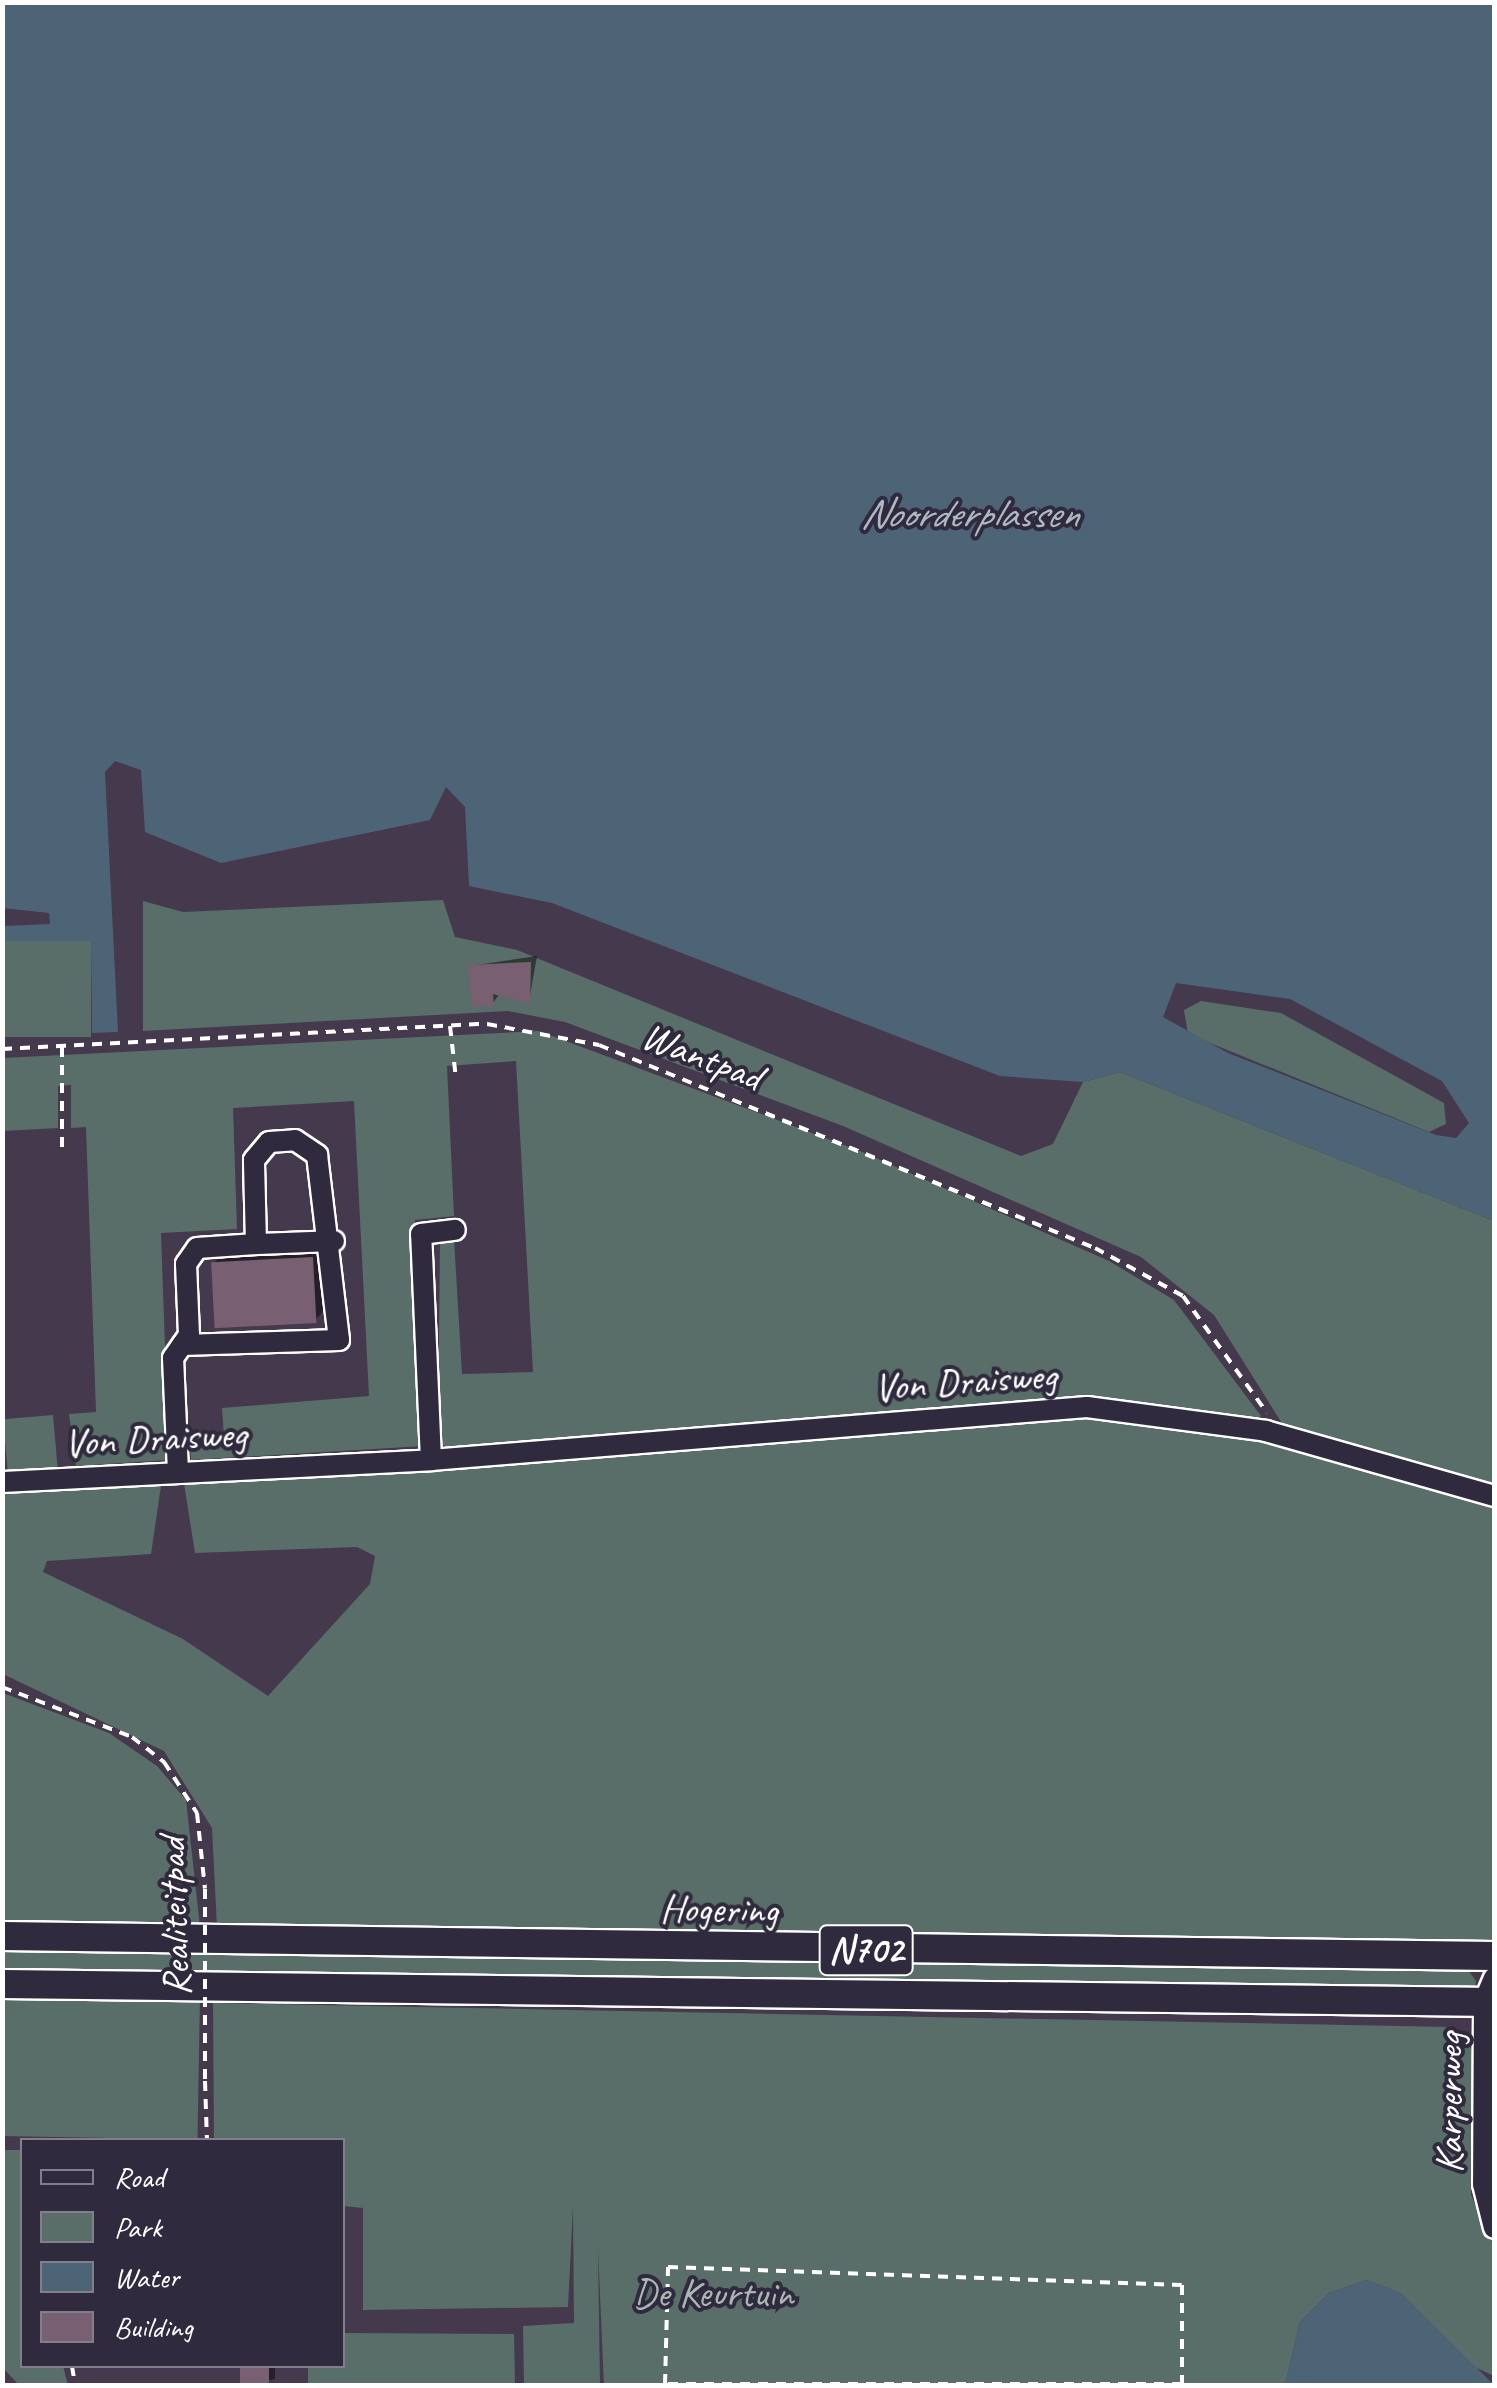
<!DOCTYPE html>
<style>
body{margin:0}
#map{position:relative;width:1497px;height:2388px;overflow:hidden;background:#453a4d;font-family:Caveat,sans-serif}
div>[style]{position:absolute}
.green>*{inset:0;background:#596e68;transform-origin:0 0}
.water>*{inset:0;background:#4d6477}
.shadow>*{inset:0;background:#0007}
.building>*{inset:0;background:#786072;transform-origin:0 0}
.path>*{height:4px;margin-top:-2px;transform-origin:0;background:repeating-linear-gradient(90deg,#fff 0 10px,transparent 0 18px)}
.roads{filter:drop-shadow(2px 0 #fff) drop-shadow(-2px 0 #fff) drop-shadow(0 2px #fff) drop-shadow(0 -2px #fff)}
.minor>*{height:20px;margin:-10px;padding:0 10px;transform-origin:10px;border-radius:10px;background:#2f2a3d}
.highway>*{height:28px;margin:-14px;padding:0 14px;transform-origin:14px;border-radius:14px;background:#2f2a3d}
.path-bridge>*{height:4px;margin-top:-2px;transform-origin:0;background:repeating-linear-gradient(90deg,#fff 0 10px,transparent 0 18px)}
span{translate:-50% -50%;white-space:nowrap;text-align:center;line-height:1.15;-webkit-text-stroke:8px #2f2a3d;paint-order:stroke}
.shield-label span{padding:2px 8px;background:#2f2a3d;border:2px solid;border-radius:8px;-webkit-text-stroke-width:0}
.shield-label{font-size:38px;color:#fff;font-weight:700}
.street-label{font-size:40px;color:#fff}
.park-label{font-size:40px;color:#acb6b4}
.water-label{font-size:42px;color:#afb9c2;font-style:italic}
.frame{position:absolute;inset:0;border:5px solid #fff;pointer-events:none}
.legend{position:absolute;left:20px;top:2138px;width:325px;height:230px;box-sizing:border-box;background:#2f2a3d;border:2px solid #827f8b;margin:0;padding:12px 18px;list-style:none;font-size:30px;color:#fff}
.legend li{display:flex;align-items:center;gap:20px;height:50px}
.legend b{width:50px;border:2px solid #827f8b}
</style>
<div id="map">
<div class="green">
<div style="clip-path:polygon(443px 900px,455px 937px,517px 950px,1021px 1156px,1053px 1144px,1083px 1082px,1120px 1072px,1494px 1221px,1494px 1489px,1285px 1428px,1214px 1315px,1141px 1257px,843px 1126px,565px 1022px,508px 1011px,143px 1031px,143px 901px,183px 912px)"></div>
<div style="left:2px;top:941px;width:89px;height:96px"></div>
<div style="clip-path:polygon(1201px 1001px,1281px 1013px,1444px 1103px,1446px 1124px,1429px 1132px,1188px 1034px,1184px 1010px)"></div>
<div style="clip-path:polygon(539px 1031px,860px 1151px,1109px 1261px,1174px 1300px,1261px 1416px,1251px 1422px,1130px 1403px,453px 1453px,438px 1441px,440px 1240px,454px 1239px,462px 1374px,533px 1372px,516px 1061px,447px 1066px,454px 1216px,415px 1220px,423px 1446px,191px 1460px,190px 1439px,224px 1436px,222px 1408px,369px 1396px,354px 1101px,233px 1108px,237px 1229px,161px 1233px,169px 1460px,76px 1466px,69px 1414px,96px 1412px,86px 1127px,71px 1128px,71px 1085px,58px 1086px,58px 1128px,3px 1131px,3px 1058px)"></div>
<div style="clip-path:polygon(1088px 1414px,1267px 1438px,1494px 1505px,1494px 1942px,217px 1927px,212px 1828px,164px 1751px,3px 1674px,3px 1488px,162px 1479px,151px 1554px,47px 1561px,43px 1572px,183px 1639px,268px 1696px,370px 1584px,375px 1556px,357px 1547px,195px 1553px,183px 1477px)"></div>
<div style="left:53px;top:1415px;width:52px;height:50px;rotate:85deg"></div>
<div style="clip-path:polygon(3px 1693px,109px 1733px,157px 1766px,186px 1800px,200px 1927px,3px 1924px)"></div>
<div style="clip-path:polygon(2px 1950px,1468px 1970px,1476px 1981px,1475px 1988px,3px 1974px)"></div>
<div style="left:3px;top:1994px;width:197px;height:142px;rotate:1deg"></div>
<div style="clip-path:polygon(213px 2003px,1449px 2027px,1474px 2051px,1471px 2195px,1494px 2246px,1494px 2376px,1468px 2364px,1402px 2294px,1367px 2280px,1329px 2293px,1300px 2322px,1285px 2385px,604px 2385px,598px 2249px,600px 2385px,524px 2385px,523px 2326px,574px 2323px,573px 2207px,568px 2307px,363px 2310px,363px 2208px,343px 2206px,342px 2140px,214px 2140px)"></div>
<div style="clip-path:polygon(2px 2150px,22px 2150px,22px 2366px,63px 2366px,68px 2385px,19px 2385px,3px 2368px)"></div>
<div style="clip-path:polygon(343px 2333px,514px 2334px,515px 2385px,308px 2385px,308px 2366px,342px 2366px)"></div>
</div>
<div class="water">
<div style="clip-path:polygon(evenodd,3px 2px,1494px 3px,1494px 1221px,1120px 1072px,1083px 1082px,1000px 1076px,552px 903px,469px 886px,465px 807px,446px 787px,430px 820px,221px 863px,145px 832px,141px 770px,115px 761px,105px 772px,118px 1032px,92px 1033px,91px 941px,3px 941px,3px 926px,50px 924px,49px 913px,3px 908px,3px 2px,1176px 983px,1290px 999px,1442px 1081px,1469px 1123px,1456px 1138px,1436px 1135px,1228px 1053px,1163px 1017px,1176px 983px)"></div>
<div style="clip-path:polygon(1367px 2280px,1402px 2294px,1494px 2385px,1285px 2385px,1300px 2322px,1329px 2293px)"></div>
</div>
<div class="shadow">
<div style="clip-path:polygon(537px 956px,529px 1001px,500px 993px,493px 1003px,470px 966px)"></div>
<div style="clip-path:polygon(322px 1248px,325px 1310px,315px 1320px,214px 1263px,224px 1253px)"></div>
<div style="clip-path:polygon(242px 2366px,275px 2366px,275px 2379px,243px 2386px)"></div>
</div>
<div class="building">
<div style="clip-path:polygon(531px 962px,530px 1004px,493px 994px,494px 1006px,472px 1007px,468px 965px)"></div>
<div style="left:313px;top:1257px;width:66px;height:102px;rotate:87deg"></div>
<div style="left:240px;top:2366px;width:29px;height:20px"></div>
</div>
<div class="path">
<div style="left:450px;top:1026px;width:53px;rotate:83.5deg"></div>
<div style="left:62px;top:1047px;width:103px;rotate:90deg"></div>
<div style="left:2px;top:1049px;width:486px;rotate:-3deg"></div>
<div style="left:487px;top:1024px;width:114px;rotate:10.6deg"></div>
<div style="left:599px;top:1045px;width:536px;rotate:22.26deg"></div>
<div style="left:1095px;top:1248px;width:100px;rotate:28.6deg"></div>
<div style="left:1183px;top:1296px;width:144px;rotate:54.3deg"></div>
<div style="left:2px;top:1687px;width:139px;rotate:21deg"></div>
<div style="left:132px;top:1737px;width:41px;rotate:38deg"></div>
<div style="left:164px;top:1762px;width:61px;rotate:57.1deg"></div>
<div style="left:197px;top:1813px;width:76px;rotate:84deg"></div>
<div style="left:205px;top:2081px;width:59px;rotate:88.1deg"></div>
<div style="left:668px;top:2267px;width:514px;rotate:2.01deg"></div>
<div style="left:1182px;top:2285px;width:99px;rotate:90deg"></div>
<div style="left:1182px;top:2384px;width:517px;rotate:180deg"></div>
<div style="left:665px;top:2384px;width:117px;rotate:-88.5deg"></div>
<div style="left:72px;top:2366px;width:20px;rotate:81deg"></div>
</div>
<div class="roads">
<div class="minor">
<div style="left:256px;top:1244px;width:78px;rotate:-2.2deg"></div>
<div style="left:431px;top:1460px;width:226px;rotate:-92.5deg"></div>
<div style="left:421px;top:1234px;width:34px;rotate:-7deg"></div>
<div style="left:178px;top:1472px;width:114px;rotate:-92.5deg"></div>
<div style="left:173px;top:1358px;width:28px;rotate:-55deg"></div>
<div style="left:189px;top:1335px;width:71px;rotate:-92.4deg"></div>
<div style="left:186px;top:1264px;width:19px;rotate:-55deg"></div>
<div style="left:197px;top:1248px;width:59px;rotate:-3.9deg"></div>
<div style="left:256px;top:1244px;width:84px;rotate:-91.4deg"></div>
<div style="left:254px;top:1160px;width:23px;rotate:-50deg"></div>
<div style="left:269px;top:1142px;width:26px;rotate:-4deg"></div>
<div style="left:295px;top:1140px;width:27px;rotate:34deg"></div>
<div style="left:317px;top:1155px;width:186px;rotate:83.2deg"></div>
<div style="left:339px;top:1340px;width:157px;rotate:178.2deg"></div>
<div style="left:2px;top:1482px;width:430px;rotate:-2.9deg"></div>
<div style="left:431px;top:1460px;width:658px;rotate:-4.62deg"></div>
<div style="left:1087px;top:1407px;width:181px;rotate:7.6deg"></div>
<div style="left:1266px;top:1431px;width:237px;rotate:15.9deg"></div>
<div style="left:1494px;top:1978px;width:26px;rotate:113deg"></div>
<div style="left:1484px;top:2002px;width:182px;rotate:90.3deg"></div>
<div style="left:1483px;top:2184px;width:45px;rotate:76deg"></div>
</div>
<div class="highway">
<div style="left:2px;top:1936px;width:1492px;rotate:0.77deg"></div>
<div style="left:2px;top:1984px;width:1492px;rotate:0.69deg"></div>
</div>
</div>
<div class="path-bridge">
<div style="left:205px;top:1889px;width:192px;rotate:90deg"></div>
</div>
<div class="shield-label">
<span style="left:866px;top:1950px">N702</span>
</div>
<div class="street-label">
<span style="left:702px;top:1056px;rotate:21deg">Wantpad</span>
<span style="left:965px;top:1381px;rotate:-4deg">Von Draisweg</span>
<span style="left:155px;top:1438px;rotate:-3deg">Von Draisweg</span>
<span style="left:719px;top:1909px;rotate:1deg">Hogering</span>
<span style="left:174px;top:1917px;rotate:-92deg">Realiteitpad</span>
<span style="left:1449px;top:2103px;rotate:-90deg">Karperweg</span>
</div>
<div class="park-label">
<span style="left:713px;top:2293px">De Keurtuin</span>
</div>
<div class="water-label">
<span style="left:969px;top:514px">Noorderplassen</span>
</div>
<div class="frame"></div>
<ul class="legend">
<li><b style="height:12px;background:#2f2a3d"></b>Road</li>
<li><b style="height:28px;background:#596e68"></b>Park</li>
<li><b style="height:28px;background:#4d6477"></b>Water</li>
<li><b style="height:28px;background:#786072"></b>Building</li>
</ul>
</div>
